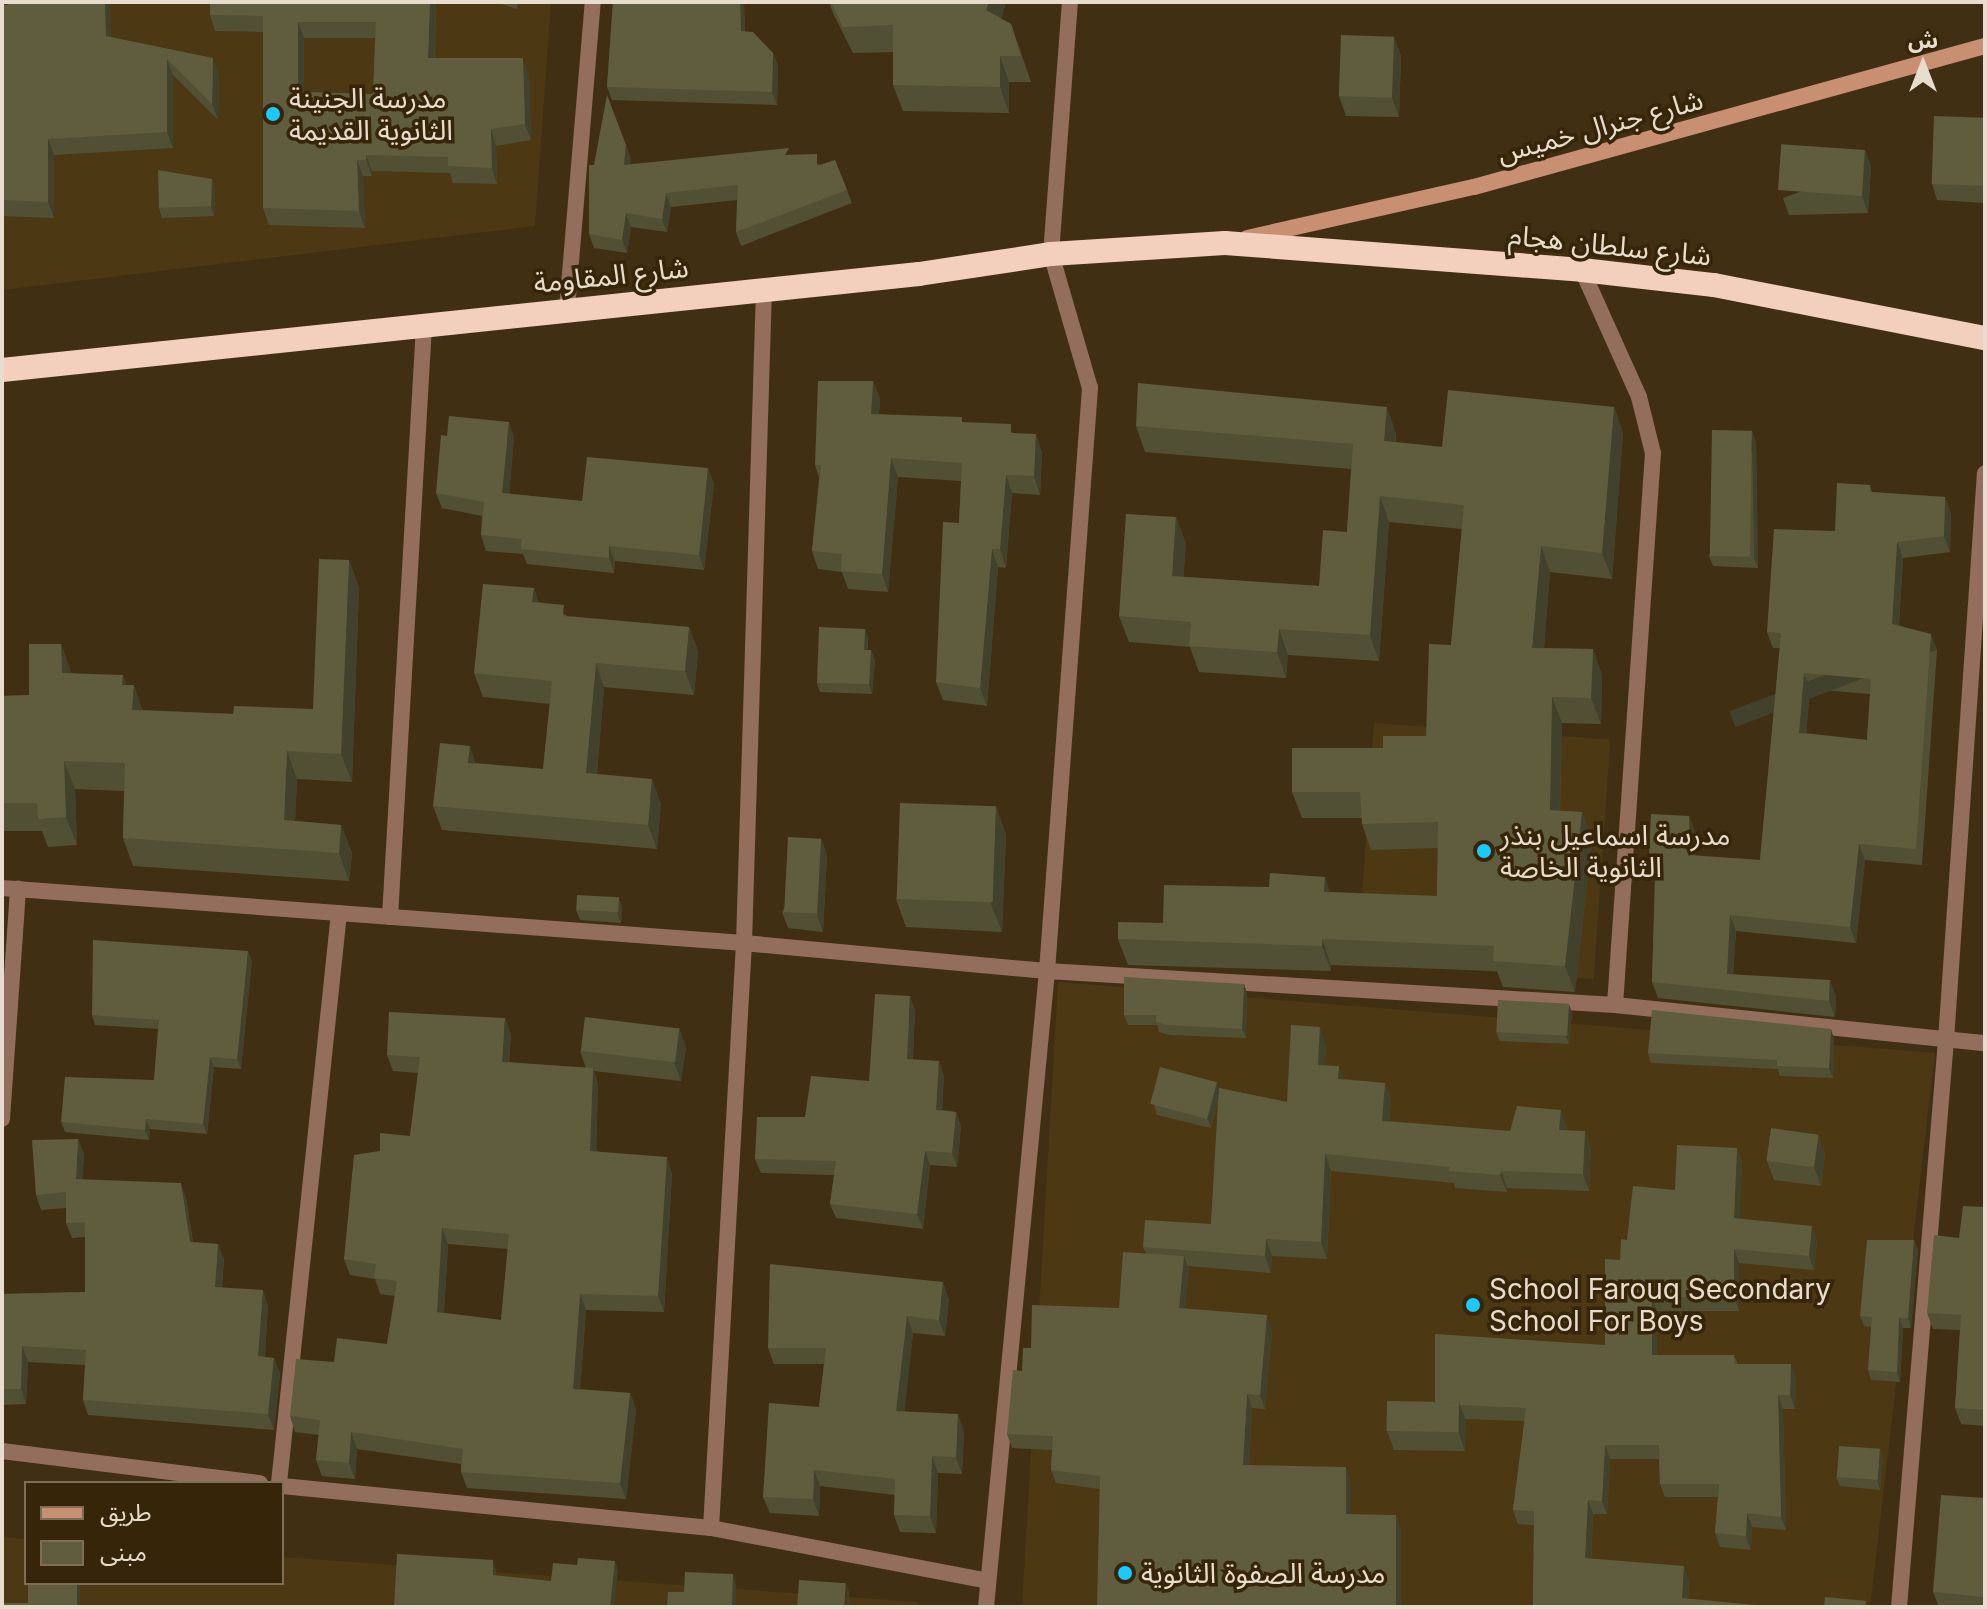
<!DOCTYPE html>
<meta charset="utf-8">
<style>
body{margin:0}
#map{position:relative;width:1987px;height:1609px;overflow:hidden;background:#412f13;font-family:Inter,"Noto Sans Arabic",sans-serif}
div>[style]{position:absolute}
.built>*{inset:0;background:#4d3814;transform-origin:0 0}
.street>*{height:16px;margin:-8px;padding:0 8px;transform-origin:8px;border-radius:8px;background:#936e5d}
.secondary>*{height:16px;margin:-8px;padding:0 8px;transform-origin:8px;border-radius:8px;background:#c98f73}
.highway>*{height:24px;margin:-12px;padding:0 12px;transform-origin:12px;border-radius:12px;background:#f3cfbd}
.wall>*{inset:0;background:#525034}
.shaded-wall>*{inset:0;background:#42412b;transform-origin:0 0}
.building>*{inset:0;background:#5f5d3d;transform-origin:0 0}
.dots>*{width:22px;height:22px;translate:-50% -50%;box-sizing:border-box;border:4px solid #362509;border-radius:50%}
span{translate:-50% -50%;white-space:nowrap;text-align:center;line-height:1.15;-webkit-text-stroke:7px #362509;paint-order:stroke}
.poi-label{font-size:28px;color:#e8ddcd}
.left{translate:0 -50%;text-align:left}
.street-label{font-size:28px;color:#e8ddcd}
.frame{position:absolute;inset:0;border:4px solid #e8ddcd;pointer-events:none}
.legend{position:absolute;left:24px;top:1481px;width:260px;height:104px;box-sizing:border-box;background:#362509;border:2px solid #7d6f57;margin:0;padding:10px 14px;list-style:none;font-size:24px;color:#e8ddcd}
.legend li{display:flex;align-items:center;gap:16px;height:40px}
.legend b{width:40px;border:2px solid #7d6f57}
.north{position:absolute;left:1883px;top:24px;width:80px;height:80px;-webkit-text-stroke:6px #362509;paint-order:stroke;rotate:0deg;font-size:22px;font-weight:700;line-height:32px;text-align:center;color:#e8ddcd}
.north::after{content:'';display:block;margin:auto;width:28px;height:36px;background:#e8ddcd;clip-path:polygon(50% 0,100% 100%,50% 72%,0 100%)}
</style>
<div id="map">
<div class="built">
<div style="clip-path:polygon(2px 2px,551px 2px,535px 226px,2px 290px)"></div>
<div style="left:1374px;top:723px;width:237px;height:240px;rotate:4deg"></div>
<div style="clip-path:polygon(1058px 982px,1935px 1053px,1870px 1607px,1022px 1607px)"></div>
<div style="clip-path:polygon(2px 1537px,26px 1539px,26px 1583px,282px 1583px,282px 1557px,918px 1602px,918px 1607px,2px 1607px)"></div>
</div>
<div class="street">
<div style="left:1582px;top:270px;width:139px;rotate:65.8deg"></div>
<div style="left:1639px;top:397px;width:58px;rotate:76deg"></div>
<div style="left:1653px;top:453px;width:553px;rotate:93.94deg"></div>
<div style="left:567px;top:309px;width:308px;rotate:-85.2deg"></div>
<div style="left:2px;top:888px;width:744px;rotate:4.24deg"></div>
<div style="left:744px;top:943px;width:304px;rotate:5.3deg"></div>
<div style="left:1047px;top:971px;width:569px;rotate:3.43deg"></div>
<div style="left:1615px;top:1005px;width:372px;rotate:5.9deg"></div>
<div style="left:390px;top:917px;width:593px;rotate:-86.71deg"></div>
<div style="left:2px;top:1119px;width:231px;rotate:-86deg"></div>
<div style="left:2px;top:1451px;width:260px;rotate:7.1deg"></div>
<div style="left:279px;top:1483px;width:573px;rotate:-83.99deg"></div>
<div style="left:282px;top:1486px;width:431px;rotate:5.6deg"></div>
<div style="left:711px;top:1528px;width:282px;rotate:10.8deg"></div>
<div style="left:711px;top:1528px;width:586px;rotate:-86.77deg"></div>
<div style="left:744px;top:943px;width:653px;rotate:-88.25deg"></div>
<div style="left:986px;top:1607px;width:639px;rotate:-84.52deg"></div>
<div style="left:1047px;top:971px;width:585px;rotate:-85.78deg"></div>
<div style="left:1090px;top:388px;width:140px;rotate:-106.2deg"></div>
<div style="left:1051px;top:254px;width:253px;rotate:-85.7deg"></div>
<div style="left:1899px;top:1607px;width:569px;rotate:-85.26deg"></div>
<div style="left:1946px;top:1040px;width:568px;rotate:-86.07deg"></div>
</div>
<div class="secondary">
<div style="left:1247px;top:238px;width:233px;rotate:-12.7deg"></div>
<div style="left:1474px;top:187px;width:530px;rotate:-15.43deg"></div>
</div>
<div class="highway">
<div style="left:2px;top:370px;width:922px;rotate:-5.98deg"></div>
<div style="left:919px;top:274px;width:134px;rotate:-8.6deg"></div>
<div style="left:1051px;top:254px;width:174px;rotate:-3.6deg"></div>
<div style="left:1225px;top:243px;width:358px;rotate:4.3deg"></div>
<div style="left:1582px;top:270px;width:133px;rotate:6.5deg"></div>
<div style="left:1714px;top:285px;width:276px;rotate:11.1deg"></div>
</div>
<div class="wall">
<div style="clip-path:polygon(evenodd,210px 2px,436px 2px,435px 58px,529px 74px,531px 140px,496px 146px,497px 184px,453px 183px,450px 173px,372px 171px,372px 176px,363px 176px,365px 228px,269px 225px,263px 208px,263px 32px,215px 31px,210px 15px,210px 2px,304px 38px,375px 38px,373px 94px,304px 92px,304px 38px)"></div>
<div style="clip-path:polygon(496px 2px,518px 2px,517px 9px)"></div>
<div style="clip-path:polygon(613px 2px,744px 2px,745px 32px,773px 53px,778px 66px,777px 105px,612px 100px,607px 87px)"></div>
<div style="clip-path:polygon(829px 2px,1006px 2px,1001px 19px,1011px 24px,1031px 82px,1009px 82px,1009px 113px,903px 111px,893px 85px,893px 52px,853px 53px,833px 13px)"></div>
<div style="clip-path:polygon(2px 5px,8px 5px,111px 37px,219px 74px,218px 120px,173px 75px,173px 148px,54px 155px,54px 218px,2px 216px)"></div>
<div style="clip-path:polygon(1394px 37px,1401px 56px,1399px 117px,1346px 116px,1339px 96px)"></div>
<div style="clip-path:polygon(1985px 118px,1985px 203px,1937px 200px,1932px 184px)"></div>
<div style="clip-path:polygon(792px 155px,821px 165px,835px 160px,852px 203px,741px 246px,736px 232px,737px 200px,671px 207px,667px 232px,631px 227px,627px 253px,594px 248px,589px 234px,594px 165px,631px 158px,630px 164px)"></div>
<div style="clip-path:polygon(1871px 166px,1868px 213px,1789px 215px,1783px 198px)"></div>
<div style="clip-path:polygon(212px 179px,215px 189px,214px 216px,162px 218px,159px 208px)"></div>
<div style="clip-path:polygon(873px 381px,880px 399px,879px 414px,964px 422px,1014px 433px,1042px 452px,1040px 495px,1012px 493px,1006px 568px,998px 567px,987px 706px,943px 700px,936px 682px,959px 523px,961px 481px,898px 477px,888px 592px,848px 589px,842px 572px,818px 569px,812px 551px,819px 478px,815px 465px)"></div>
<div style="clip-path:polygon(1614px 407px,1623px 433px,1612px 579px,1550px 572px,1544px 648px,1593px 649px,1602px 675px,1601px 724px,1562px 723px,1560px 811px,1582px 812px,1592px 838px,1575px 992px,1503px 987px,1497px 971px,1331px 965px,1331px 971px,1128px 965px,1118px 939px,1163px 923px,1330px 892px,1437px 896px,1438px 848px,1371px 850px,1362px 824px,1362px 818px,1302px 818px,1292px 792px,1383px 748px,1426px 736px,1451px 645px,1462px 529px,1389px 522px,1379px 661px,1288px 655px,1286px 678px,1199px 672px,1190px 647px,1129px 642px,1119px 616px,1186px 543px,1183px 577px,1319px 586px,1347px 532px,1351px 469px,1145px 452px,1136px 426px,1396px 433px,1396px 442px,1442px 447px)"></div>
<div style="clip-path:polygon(514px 437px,509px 494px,582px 501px,714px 483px,704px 570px,615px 561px,614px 573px,527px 564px,523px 554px,486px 551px,481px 535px,482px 516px,442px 508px,436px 493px)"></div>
<div style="clip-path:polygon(1756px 441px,1758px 568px,1713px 566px,1709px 556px)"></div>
<div style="clip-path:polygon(evenodd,1870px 485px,1872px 492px,1945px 497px,1951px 513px,1950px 552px,1903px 558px,1899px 625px,1937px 650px,1922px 865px,1865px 860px,1856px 943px,1736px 931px,1733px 974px,1836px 996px,1835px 1017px,1658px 998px,1652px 982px,1655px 871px,1649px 855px,1689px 816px,1695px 832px,1696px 856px,1760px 860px,1780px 648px,1773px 648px,1767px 632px,1835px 531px,1870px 485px,1810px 689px,1870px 694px,1867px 740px,1806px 733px,1810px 689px)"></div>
<div style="clip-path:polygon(349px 560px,359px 588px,352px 782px,297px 779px,295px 821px,341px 825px,352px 853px,349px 881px,133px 866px,123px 838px,124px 791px,75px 789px,77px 845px,48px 847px,42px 831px,2px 831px,2px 696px,29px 695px,61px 644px,71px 673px,127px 685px,143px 710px,233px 714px,313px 709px)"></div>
<div style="clip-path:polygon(539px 602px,568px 616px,689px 627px,698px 651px,694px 695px,604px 687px,597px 774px,661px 803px,657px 849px,442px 830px,433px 806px,476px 763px,543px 769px,550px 704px,483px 697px,474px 673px)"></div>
<div style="clip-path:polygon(865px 629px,868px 639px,868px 650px,871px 650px,875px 660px,872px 694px,820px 692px,817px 683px)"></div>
<div style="clip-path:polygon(996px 807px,1006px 835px,1002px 932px,906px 927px,896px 899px)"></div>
<div style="clip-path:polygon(821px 839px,827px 855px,823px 932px,788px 928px,782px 912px)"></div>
<div style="clip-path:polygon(622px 906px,621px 923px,580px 920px,576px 910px)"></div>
<div style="clip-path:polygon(252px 960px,241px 1069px,214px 1067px,207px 1134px,150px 1129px,149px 1140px,65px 1132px,61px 1122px,154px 1080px,158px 1029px,95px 1025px,92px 1015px)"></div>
<div style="clip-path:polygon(1244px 984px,1247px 994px,1246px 1038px,1170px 1035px,1159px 1032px,1157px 1025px,1128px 1025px,1124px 1015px)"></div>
<div style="clip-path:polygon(915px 1010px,913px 1059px,944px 1075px,942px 1110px,956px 1112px,961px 1126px,957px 1167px,930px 1165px,923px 1229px,836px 1218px,830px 1204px,834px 1175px,761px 1173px,755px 1159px,805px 1117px,869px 1081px)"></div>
<div style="clip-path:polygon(1572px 1013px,1569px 1044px,1500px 1041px,1496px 1032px)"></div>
<div style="clip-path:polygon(evenodd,679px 1028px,686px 1047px,681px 1081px,594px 1071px,598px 1084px,596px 1151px,672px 1173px,664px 1312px,586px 1310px,580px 1389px,630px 1393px,636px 1409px,626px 1499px,467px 1488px,461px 1472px,461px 1464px,357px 1449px,355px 1479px,322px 1476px,316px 1460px,319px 1435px,295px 1432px,290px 1416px,334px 1362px,387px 1344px,395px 1296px,380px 1294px,375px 1279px,350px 1275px,344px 1259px,380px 1151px,410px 1136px,418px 1073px,393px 1071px,387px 1055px,511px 1034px,509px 1062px,586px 1068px,580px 1051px,679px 1028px,448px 1244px,508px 1249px,501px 1320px,444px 1313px,448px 1244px)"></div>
<div style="clip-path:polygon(1834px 1039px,1833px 1078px,1780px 1076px,1778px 1069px,1651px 1063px,1648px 1053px)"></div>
<div style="clip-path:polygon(1326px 1044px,1325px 1065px,1344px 1079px,1385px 1083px,1391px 1100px,1389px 1121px,1510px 1131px,1567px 1126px,1567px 1130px,1591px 1148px,1589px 1191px,1507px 1188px,1507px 1192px,1455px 1188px,1454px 1183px,1331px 1171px,1327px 1259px,1272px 1256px,1271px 1273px,1188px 1266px,1189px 1270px,1185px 1308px,1272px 1329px,1265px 1409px,1252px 1408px,1249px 1465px,1351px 1481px,1351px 1514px,1401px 1529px,1401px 1607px,1099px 1489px,1056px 1483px,1051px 1470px,1052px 1450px,1012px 1448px,1007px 1434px,1022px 1371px,1031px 1348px,1119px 1308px,1146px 1253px,1143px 1247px,1211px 1224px,1218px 1101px,1211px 1128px,1157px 1115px,1154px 1105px,1219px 1088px,1287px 1102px)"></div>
<div style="clip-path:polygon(1818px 1135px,1825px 1154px,1821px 1186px,1774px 1180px,1767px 1161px)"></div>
<div style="clip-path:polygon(78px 1139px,84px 1154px,82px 1180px,186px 1198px,193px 1242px,218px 1244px,224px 1260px,222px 1288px,268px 1305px,265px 1357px,280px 1373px,274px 1430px,88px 1415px,83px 1400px,85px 1365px,28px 1362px,26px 1404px,2px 1405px,2px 1294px,85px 1292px,85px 1237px,72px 1238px,66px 1223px,66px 1208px,41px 1210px,36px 1195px)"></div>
<div style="clip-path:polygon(1737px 1148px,1742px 1162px,1739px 1219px,1817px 1240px,1814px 1270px,1739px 1263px,1739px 1311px,1657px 1311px,1657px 1355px,1734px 1355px,1738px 1364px,1796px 1378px,1795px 1409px,1783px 1409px,1786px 1530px,1752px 1527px,1751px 1550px,1720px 1547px,1715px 1533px,1718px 1497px,1665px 1497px,1660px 1484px,1659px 1459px,1610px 1459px,1607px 1514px,1593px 1514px,1591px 1559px,1689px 1580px,1688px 1599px,1533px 1607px,1534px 1525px,1518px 1524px,1513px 1510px,1525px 1421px,1465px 1419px,1465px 1451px,1394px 1450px,1387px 1431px,1435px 1402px,1605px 1345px,1620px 1260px,1627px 1240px,1675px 1190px)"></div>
<div style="clip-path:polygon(1985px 1207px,1985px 1426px,1961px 1424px,1955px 1408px,1960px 1330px,1933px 1329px,1927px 1313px,1959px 1238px)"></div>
<div style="clip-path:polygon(1918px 1249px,1911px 1328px,1903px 1328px,1900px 1382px,1871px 1380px,1868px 1370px,1871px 1327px,1864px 1326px,1860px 1316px)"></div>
<div style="clip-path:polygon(949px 1299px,945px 1336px,913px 1333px,904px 1411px,964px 1431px,962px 1474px,938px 1473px,936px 1533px,900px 1532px,894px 1515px,895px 1495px,820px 1486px,819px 1516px,770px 1513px,763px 1497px,819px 1407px,824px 1364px,774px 1364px,768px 1348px)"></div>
<div style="clip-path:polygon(1883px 1458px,1880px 1490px,1840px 1486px,1836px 1477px)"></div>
<div style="clip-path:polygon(1985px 1498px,1985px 1607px,1939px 1607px,1933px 1592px)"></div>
</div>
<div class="shaded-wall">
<div style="clip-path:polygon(105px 2px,110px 2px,112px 52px,106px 36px)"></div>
<div style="clip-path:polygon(430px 2px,436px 2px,434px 74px,428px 58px)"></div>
<div style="clip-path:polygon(740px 2px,744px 2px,745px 45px,741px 31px)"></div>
<div style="clip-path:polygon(989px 2px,1006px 2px,996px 36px,986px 10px)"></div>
<div style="clip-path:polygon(298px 22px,304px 38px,304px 108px,298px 92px)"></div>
<div style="clip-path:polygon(1394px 37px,1401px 56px,1399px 117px,1392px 98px)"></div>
<div style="clip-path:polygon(773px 53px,778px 66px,777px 105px,772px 92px)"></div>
<div style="clip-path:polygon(1000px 56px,1009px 82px,1009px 113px,1000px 87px)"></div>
<div style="clip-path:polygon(213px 58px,219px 74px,218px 120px,212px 104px)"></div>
<div style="clip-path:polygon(523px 58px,529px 74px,531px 140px,525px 124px)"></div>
<div style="clip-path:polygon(167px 59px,173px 75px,173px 148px,167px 132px)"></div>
<div style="clip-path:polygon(491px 129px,496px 146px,497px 184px,492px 168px)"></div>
<div style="clip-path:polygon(48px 139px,54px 155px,54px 218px,48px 202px)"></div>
<div style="clip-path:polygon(626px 145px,631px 158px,628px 179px,624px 165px)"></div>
<div style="clip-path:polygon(1865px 150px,1871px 166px,1868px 213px,1862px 196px)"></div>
<div style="clip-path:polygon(366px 155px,372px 171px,372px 176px,366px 160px)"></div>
<div style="clip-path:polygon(357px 160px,363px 176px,365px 228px,359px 211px)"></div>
<div style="clip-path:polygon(212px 179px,215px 189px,214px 216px,211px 206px)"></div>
<div style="clip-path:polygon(666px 193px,671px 207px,667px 232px,662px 219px)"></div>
<div style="clip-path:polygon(626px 213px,631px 227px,627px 253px,622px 240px)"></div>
<div style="clip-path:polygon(873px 381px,880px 399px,878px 432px,871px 414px)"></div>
<div style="clip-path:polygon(1387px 407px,1396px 433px,1394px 467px,1384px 441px)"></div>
<div style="clip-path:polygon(1614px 407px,1623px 433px,1612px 579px,1602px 553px)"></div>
<div style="clip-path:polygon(509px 422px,514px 437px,508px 508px,502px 493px)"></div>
<div style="clip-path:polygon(1752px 431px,1756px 441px,1758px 568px,1754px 558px)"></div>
<div style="clip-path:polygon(1036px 434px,1042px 452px,1040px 495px,1034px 476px)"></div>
<div style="clip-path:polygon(891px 458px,898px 477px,888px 592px,882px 574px)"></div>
<div style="clip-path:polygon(708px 468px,714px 483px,704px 570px,699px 555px)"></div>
<div style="clip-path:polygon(1006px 475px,1012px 493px,1006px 568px,1000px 549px)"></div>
<div style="clip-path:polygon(1380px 496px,1389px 522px,1379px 661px,1370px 635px)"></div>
<div style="clip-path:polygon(1945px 497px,1951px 513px,1950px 552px,1944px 536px)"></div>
<div style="clip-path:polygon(1176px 517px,1186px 543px,1182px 602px,1172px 576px)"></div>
<div style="clip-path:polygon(1897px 542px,1903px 558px,1898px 639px,1892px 624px)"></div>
<div style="clip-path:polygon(609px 546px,615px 561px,614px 573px,609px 558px)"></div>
<div style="clip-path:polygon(1541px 546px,1550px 572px,1542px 674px,1532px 648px)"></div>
<div style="clip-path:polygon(992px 549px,998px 567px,987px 706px,980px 688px)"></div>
<div style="clip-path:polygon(349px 560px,359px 588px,352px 782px,341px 754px)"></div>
<div style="clip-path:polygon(534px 588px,542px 612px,532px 602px)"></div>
<div style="clip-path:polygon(689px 627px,698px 651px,694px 695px,685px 671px)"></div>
<div style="clip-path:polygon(865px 629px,868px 639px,867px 659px,864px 650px)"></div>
<div style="clip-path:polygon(1279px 629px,1288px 655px,1286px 678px,1277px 652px)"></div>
<div style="left:1931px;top:634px;width:17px;height:216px;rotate:69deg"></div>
<div style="clip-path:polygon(61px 644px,71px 672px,72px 701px,62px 673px)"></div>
<div style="clip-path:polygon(1593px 649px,1602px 675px,1601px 724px,1591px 698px)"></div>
<div style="clip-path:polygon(871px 650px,875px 660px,872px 694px,869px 684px)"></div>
<div style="clip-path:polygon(596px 663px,604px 687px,595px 797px,586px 773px)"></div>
<div style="clip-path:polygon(1804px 673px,1810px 689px,1805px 749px,1799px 733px)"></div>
<div style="clip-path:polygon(123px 675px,133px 702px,134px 685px,144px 714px,143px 738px,122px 685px)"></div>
<div style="clip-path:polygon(1552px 697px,1562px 723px,1559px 836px,1550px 810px)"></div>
<div style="clip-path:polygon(470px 746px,478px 770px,468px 763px)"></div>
<div style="clip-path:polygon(287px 751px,297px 779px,294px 848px,284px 820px)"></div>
<div style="clip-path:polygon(64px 761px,75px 789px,77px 845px,66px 817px)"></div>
<div style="clip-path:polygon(652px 779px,661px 803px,657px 849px,648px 825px)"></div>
<div style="clip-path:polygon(996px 807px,1006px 835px,1002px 932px,991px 904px)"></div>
<div style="clip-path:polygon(1582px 812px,1592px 838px,1575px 992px,1565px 966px)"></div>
<div style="clip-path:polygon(1689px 816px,1695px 832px,1696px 871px,1690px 855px)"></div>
<div style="clip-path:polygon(341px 825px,352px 853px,349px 881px,339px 853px)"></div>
<div style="clip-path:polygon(821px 839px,827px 855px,823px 932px,817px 916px)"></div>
<div style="clip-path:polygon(1859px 844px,1865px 860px,1856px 943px,1850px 927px)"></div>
<div style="clip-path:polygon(1325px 877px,1334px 903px,1324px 892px)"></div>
<div style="clip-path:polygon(619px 897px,622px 906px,621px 923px,617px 913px)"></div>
<div style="clip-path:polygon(1730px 915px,1736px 931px,1732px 990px,1727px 974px)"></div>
<div style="clip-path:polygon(1322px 939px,1331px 965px,1331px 971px,1322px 946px)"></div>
<div style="clip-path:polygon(248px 951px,252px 960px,241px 1069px,237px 1059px)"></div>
<div style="clip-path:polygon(1830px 980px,1836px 996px,1835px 1017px,1829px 1001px)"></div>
<div style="clip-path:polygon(1244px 984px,1247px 994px,1246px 1038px,1242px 1029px)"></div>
<div style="clip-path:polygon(910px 996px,915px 1010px,912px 1073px,907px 1059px)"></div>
<div style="clip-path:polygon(1569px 1004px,1572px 1013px,1569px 1044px,1565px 1035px)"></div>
<div style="clip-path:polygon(505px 1018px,511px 1034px,507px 1078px,502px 1062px)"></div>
<div style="clip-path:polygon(1320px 1027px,1326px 1044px,1324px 1082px,1318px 1065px)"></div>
<div style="clip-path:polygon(679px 1028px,686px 1047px,681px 1081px,674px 1062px)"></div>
<div style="clip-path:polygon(1831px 1029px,1834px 1039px,1833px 1078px,1829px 1068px)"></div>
<div style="clip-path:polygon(210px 1057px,214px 1067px,207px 1134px,203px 1124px)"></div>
<div style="clip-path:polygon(939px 1061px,944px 1075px,941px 1124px,936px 1110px)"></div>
<div style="clip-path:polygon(1339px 1066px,1345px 1083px,1338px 1079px)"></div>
<div style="clip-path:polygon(593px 1068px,598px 1084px,596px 1167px,590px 1151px)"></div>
<div style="clip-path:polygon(1217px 1082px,1220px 1092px,1211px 1128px,1207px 1118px)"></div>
<div style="clip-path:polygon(1385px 1083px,1391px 1100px,1388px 1137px,1382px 1121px)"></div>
<div style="clip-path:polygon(1561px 1110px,1567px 1126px,1565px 1147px,1559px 1130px)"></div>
<div style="clip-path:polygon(956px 1112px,961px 1126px,957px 1167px,952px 1153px)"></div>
<div style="clip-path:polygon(146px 1119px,150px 1129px,149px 1140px,145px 1130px)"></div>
<div style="clip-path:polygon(1585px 1131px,1591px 1148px,1589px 1191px,1583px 1174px)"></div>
<div style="clip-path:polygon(1818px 1135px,1825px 1154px,1821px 1186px,1814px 1167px)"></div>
<div style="clip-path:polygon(78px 1139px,84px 1154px,81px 1195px,76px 1179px)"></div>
<div style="clip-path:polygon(1737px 1148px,1742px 1162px,1739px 1232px,1734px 1218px)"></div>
<div style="clip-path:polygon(925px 1151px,930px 1165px,923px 1229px,917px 1214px)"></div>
<div style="clip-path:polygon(1325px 1154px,1331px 1171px,1327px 1259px,1321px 1242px)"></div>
<div style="clip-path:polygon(667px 1157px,672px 1173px,664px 1312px,658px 1296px)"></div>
<div style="clip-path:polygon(1501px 1171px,1507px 1188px,1507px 1192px,1500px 1175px)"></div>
<div style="clip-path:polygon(181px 1183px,186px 1198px,195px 1257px,190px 1242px)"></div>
<div style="clip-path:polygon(1812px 1226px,1817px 1240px,1814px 1270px,1809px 1256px)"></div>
<div style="clip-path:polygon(442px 1228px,448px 1244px,443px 1328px,437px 1312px)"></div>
<div style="clip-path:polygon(1266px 1239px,1272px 1256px,1271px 1273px,1265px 1256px)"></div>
<div style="clip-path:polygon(1914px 1240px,1918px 1249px,1911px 1328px,1908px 1318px)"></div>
<div style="clip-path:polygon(218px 1244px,224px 1260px,220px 1302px,215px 1287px)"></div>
<div style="clip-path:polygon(1734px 1249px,1739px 1263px,1739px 1311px,1734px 1297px)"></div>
<div style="clip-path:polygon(1184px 1256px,1189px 1270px,1184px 1322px,1179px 1308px)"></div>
<div style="clip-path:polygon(943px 1282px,949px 1299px,945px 1336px,939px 1320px)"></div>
<div style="clip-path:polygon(263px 1290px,268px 1305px,264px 1372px,258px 1356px)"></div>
<div style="clip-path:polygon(580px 1294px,586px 1310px,579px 1405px,573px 1389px)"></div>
<div style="clip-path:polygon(1652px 1297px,1657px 1311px,1657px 1369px,1652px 1355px)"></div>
<div style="clip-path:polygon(1267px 1315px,1272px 1329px,1265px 1409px,1260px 1395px)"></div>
<div style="clip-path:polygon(907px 1316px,913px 1333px,903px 1428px,896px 1411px)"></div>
<div style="clip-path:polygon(1899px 1318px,1903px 1328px,1900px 1382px,1897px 1372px)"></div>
<div style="clip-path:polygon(22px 1346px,28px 1362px,26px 1404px,21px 1389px)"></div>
<div style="clip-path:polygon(274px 1358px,280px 1373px,274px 1430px,268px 1414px)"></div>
<div style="clip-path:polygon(1791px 1364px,1796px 1378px,1795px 1409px,1790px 1395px)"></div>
<div style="clip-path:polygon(630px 1393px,636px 1409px,626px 1499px,620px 1483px)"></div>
<div style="clip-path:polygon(1247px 1394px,1252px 1408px,1248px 1479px,1243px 1465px)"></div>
<div style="clip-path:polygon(1778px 1395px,1783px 1409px,1786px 1530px,1781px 1517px)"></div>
<div style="clip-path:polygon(1459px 1402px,1466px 1421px,1465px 1451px,1458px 1431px)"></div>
<div style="clip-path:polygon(958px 1414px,964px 1431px,962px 1474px,956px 1457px)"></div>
<div style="clip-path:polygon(351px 1432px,357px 1449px,355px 1479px,349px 1463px)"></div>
<div style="clip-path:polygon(1605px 1445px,1610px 1459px,1607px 1514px,1602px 1501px)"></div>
<div style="clip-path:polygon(1880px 1449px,1883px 1458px,1880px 1490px,1877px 1480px)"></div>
<div style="clip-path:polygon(932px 1456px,938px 1473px,936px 1533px,930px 1516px)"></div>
<div style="clip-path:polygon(1346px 1467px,1351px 1481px,1351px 1528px,1346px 1514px)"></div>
<div style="clip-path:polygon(814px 1470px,820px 1486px,819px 1516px,813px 1499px)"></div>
<div style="clip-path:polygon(1588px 1500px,1593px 1514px,1590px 1572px,1585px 1558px)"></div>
<div style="clip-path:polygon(1747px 1513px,1752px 1527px,1751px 1550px,1746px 1536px)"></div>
<div style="clip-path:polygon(1396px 1515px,1401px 1529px,1401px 1607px,1396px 1607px)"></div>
<div style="clip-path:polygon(493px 1560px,496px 1570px,496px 1585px,493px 1575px)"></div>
<div style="clip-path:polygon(615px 1561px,618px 1571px,614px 1607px,610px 1607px)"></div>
<div style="clip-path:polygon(1684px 1566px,1689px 1580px,1688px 1607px,1682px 1598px)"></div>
<div style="clip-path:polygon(733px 1574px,736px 1584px,736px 1607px,732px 1607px)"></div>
<div style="left:77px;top:1583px;width:3px;height:24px"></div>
<div style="clip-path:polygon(846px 1583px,849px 1592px,850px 1607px,847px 1607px)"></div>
</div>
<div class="building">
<div style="clip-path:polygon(8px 2px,105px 2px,106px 36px,213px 58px,212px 104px,167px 59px,167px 132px,48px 139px,48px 202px,2px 200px,2px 5px,8px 5px)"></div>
<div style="clip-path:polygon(evenodd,210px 2px,430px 2px,428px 58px,523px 58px,525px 124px,491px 129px,492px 168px,448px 166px,448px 157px,366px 155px,366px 160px,357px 160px,359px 211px,263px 208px,263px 16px,210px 15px,210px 2px,298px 22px,376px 22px,373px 94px,298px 92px,298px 22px)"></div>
<div style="clip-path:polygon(613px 2px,740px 2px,741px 31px,753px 32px,773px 53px,772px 92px,607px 87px)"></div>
<div style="clip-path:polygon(831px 2px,989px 2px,986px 10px,1011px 24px,1021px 56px,1000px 56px,1000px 87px,893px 85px,893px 25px,843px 27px)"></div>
<div style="left:1341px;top:35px;width:53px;height:61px;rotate:2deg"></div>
<div style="clip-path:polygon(607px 95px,626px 145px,624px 165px,789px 148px,785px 155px,817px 154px,817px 166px,835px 160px,847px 190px,736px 232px,738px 185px,666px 193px,662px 219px,626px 213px,622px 240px,589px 234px,589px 165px,594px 165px)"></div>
<div style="left:1934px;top:116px;width:51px;height:68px;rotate:2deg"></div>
<div style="left:1865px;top:150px;width:46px;height:84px;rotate:94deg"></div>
<div style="clip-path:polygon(158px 170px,212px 179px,211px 206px,159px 208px)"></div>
<div style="clip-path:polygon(818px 381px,873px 381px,871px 414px,962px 417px,962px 422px,1011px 424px,1011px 433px,1036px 434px,1034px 476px,1006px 475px,1000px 549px,992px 549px,980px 688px,936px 682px,943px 522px,959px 523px,962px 463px,891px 458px,882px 574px,841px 571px,842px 554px,812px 551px,821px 465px,815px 465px)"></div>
<div style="clip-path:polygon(1138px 383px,1387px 407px,1384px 441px,1442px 447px,1448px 390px,1614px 407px,1602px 553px,1541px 546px,1532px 648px,1593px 649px,1591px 698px,1552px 697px,1550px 810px,1582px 812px,1565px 966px,1493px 961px,1494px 946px,1322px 939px,1322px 946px,1118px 939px,1118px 922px,1163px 923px,1164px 885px,1269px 887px,1270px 873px,1325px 877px,1324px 892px,1437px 896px,1438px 822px,1362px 824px,1360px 792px,1292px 792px,1292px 748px,1383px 748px,1383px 736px,1426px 736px,1429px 644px,1451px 645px,1464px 505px,1380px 496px,1370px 635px,1279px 629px,1277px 652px,1189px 646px,1191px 622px,1119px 616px,1126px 514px,1176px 517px,1172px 576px,1319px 586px,1323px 530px,1347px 532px,1353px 444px,1136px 426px)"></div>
<div style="clip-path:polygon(449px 416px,509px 422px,502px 493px,582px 501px,587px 457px,708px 468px,699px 555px,609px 546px,609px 558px,521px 549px,522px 539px,481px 535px,484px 502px,436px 493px,441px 435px,447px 436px)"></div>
<div style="left:1712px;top:430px;width:40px;height:126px;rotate:1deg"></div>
<div style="clip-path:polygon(evenodd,1837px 483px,1870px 485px,1870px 492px,1945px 497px,1944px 536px,1897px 542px,1892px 624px,1931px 634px,1916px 849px,1859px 844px,1850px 927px,1730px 915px,1727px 974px,1830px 980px,1829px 1001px,1652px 982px,1656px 855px,1649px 855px,1651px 814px,1689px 816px,1690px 855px,1760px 860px,1781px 633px,1767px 632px,1774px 529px,1835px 531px,1837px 483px,1804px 673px,1871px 679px,1867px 740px,1799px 733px,1804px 673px)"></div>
<div style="clip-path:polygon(319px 559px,349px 560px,341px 754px,287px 751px,284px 820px,341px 825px,339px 853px,123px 838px,125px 763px,64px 761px,66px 817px,38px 819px,37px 803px,2px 803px,2px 696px,29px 695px,29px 644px,61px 644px,62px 673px,123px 675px,122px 685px,134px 685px,132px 710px,233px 714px,234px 706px,313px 709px)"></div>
<div style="clip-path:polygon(483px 584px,534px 588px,532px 602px,564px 605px,563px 616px,689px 627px,685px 671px,596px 663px,586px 773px,652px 779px,648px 825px,433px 806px,440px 743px,470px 746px,468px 763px,543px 769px,552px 681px,474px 673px)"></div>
<div style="clip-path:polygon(819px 627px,865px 629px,864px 650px,871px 650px,869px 684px,817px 683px)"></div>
<div style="left:900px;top:803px;width:96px;height:96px;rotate:2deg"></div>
<div style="left:788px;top:837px;width:33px;height:75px;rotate:3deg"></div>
<div style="left:577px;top:895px;width:42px;height:15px;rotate:3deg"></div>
<div style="clip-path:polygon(93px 940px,248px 951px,237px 1059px,210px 1057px,203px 1124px,146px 1119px,145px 1130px,61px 1122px,65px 1077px,154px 1080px,159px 1020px,92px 1015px)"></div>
<div style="clip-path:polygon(1124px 977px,1244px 984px,1242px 1029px,1167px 1025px,1156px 1022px,1156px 1015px,1124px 1015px)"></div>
<div style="clip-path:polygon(875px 994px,910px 996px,907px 1059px,939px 1061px,936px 1110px,956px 1112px,952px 1153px,925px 1151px,917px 1214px,830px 1204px,836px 1161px,755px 1159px,757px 1117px,805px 1117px,811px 1076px,869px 1081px)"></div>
<div style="left:1498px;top:1000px;width:71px;height:32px;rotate:3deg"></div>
<div style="clip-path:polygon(1652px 1010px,1831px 1029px,1829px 1068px,1777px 1066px,1777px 1060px,1648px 1053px)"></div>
<div style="clip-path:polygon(evenodd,389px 1012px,505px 1018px,502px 1062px,593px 1068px,590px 1151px,667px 1157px,658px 1296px,580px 1294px,573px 1389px,630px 1393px,620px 1483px,461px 1472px,463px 1449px,351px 1432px,349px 1463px,316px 1460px,320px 1420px,290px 1416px,296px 1359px,334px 1362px,337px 1338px,387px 1344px,397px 1281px,374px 1278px,376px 1264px,344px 1259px,354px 1155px,380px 1151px,380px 1133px,410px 1136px,420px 1057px,387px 1055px,389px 1012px,442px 1228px,509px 1234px,501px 1320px,437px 1312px,442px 1228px)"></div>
<div style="left:585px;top:1017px;width:95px;height:34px;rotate:7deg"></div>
<div style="clip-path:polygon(1291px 1025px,1320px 1027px,1318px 1065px,1339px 1066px,1338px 1079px,1385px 1083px,1382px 1121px,1510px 1131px,1517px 1106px,1561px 1110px,1559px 1130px,1585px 1131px,1583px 1174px,1501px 1171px,1500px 1175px,1449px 1171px,1450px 1167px,1325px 1154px,1321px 1242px,1266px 1239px,1265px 1256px,1143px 1247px,1145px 1220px,1211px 1224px,1219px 1088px,1287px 1102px)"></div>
<div style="left:1160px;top:1067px;width:59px;height:38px;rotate:15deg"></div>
<div style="left:1771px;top:1128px;width:48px;height:33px;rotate:8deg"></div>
<div style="clip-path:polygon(78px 1139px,76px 1179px,181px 1183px,190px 1242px,218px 1244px,215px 1287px,263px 1290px,258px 1356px,274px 1358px,268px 1414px,83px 1400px,86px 1350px,22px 1346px,21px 1389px,2px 1389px,2px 1294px,85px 1292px,85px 1222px,66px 1223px,66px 1192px,36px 1195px,32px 1140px)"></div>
<div style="clip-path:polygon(1677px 1145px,1737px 1148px,1734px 1218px,1812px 1226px,1809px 1256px,1734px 1249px,1734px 1297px,1652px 1297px,1652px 1355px,1734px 1355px,1734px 1364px,1791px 1364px,1790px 1395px,1778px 1395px,1781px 1517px,1747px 1513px,1746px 1536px,1715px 1533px,1719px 1484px,1660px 1484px,1659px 1445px,1605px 1445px,1602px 1501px,1588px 1500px,1585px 1558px,1684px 1566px,1682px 1598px,1776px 1607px,1533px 1607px,1534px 1511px,1513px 1510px,1526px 1408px,1460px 1405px,1459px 1402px,1435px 1402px,1435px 1334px,1605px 1345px,1605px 1259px,1620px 1260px,1621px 1239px,1627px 1240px,1633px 1186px,1675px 1190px)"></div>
<div style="clip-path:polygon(1963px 1206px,1985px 1207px,1985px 1410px,1955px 1408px,1961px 1315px,1927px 1313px,1934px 1235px,1959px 1238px)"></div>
<div style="clip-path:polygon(1867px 1240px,1914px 1240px,1908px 1318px,1899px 1318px,1897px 1372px,1868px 1370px,1872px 1317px,1860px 1316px)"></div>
<div style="clip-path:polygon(1123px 1252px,1184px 1256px,1179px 1308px,1267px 1315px,1260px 1395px,1247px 1394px,1243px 1465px,1346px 1467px,1346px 1514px,1396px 1515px,1396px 1607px,1097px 1607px,1100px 1476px,1051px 1470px,1053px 1436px,1007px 1434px,1013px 1370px,1022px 1371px,1023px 1348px,1031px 1348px,1032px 1305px,1119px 1308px)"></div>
<div style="clip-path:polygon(770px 1264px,943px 1282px,939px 1320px,907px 1316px,896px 1411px,958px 1414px,956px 1457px,932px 1456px,930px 1516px,894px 1515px,895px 1479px,814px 1470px,813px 1499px,763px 1497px,769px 1403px,819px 1407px,826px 1348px,768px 1348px)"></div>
<div style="left:1387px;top:1401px;width:72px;height:30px;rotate:1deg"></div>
<div style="left:1839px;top:1446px;width:41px;height:31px;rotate:4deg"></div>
<div style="clip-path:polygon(1941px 1495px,1985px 1498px,1985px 1597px,1933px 1592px)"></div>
<div style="clip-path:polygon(397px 1554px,493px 1560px,493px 1575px,551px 1581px,553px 1563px,577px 1565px,578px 1558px,615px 1561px,610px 1607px,394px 1607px)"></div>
<div style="clip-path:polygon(685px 1572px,733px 1574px,732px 1607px,667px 1607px,668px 1592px,684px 1592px)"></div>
<div style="left:799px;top:1580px;width:47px;height:27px;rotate:4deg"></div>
<div style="clip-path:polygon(28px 1583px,77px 1583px,77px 1607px,141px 1607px,2px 1607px,2px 1603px,28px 1603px)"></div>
<div style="clip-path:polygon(1825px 1597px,1866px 1601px,1865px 1607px,1824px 1607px)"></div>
</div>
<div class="dots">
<div style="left:273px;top:114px;background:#1cc9fc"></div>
<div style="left:1484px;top:851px;background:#1cc9fc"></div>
<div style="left:1473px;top:1305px;background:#1cc9fc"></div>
<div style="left:1125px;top:1573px;background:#1cc9fc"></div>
</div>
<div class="poi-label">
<span class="left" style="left:289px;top:114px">مدرسة الجنينة<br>الثانوية القديمة</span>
<span class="left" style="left:1500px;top:851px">مدرسة اسماعيل بنذر<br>الثانوية الخاصة</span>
<span class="left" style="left:1489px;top:1305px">School Farouq Secondary<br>School For Boys</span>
<span class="left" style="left:1141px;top:1573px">مدرسة الصفوة الثانوية</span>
</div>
<div class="street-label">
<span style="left:1600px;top:126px;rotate:-15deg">شارع جنرال خميس</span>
<span style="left:1610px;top:245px;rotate:6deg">شارع سلطان هجام</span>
<span style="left:611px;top:275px;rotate:-6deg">شارع المقاومة</span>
</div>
<div class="frame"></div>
<ul class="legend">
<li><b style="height:10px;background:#c98f73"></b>طريق</li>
<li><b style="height:22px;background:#5f5d3d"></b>مبنى</li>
</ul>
<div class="north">ش</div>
</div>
